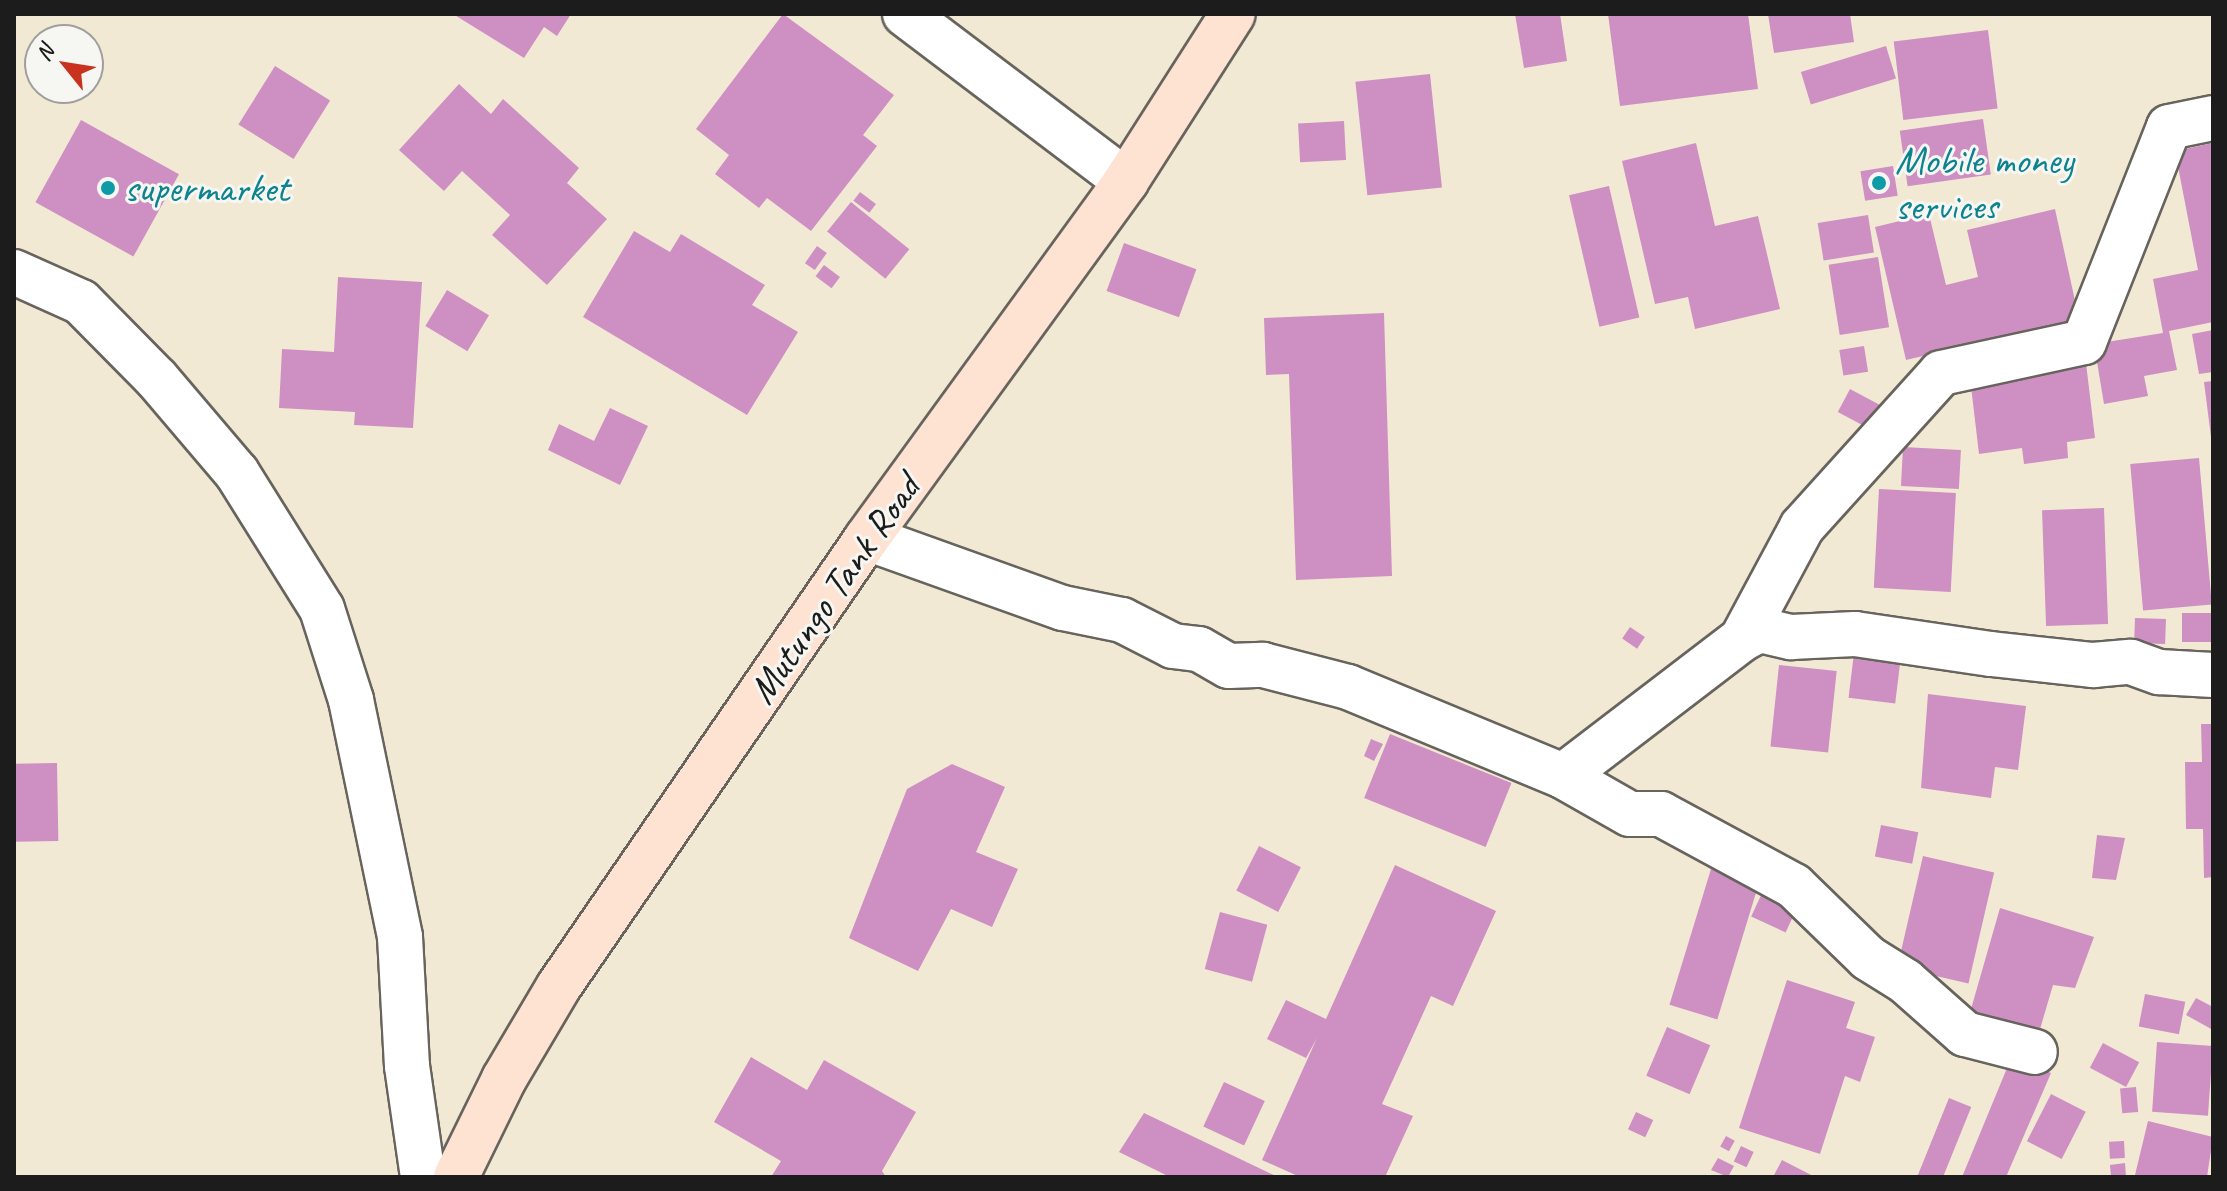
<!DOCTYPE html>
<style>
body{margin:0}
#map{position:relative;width:2227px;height:1191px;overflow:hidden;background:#f2e9d5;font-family:Caveat,sans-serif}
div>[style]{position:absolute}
.building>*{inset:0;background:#ce8fc3;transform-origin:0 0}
.roads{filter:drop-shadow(2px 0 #67645d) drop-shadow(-2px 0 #67645d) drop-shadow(0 2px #67645d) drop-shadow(0 -2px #67645d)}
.street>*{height:44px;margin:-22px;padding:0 22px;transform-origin:22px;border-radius:22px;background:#fff}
.secondary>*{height:44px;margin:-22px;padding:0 22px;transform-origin:22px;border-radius:22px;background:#fee3d2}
.dots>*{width:22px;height:22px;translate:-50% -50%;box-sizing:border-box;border:4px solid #f6f6f2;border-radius:50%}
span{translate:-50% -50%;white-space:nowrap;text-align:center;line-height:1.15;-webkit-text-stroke:6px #f6f6f2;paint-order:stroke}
.culture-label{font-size:40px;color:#0d838f}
.left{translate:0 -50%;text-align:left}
.street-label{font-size:40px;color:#1c1c1c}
.frame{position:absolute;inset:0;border:16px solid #1c1c1c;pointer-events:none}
.north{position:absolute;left:24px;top:24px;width:80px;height:80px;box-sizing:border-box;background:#f6f6f2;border:2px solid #9f9f9c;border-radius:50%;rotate:300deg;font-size:22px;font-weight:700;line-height:32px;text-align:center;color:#1c1c1c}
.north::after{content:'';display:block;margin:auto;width:28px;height:36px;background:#c8321e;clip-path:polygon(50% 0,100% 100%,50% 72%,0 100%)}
</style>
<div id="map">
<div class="building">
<div style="clip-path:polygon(453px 14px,571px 14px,557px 36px,544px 27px,524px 58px)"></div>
<div style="clip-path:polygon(783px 14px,894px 95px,863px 135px,877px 146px,811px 231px,767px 198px,759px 208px,715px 174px,729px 155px,696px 129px)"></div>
<div style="clip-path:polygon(1515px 14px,1560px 14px,1567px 61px,1524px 68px)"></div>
<div style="clip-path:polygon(1608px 14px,1748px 14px,1758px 89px,1620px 106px)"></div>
<div style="clip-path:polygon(1768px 14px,1850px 14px,1854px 42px,1774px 53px)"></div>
<div style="left:1988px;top:30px;width:79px;height:95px;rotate:83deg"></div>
<div style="left:1886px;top:46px;width:34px;height:89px;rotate:73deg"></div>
<div style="left:275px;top:66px;width:65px;height:69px;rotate:32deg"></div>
<div style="left:1430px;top:74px;width:114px;height:75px;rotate:84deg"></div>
<div style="clip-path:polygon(459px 84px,491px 114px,503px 99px,579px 168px,567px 183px,607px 219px,547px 285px,492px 235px,510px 215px,462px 171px,444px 191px,399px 150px)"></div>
<div style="left:1983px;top:119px;width:56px;height:84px;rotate:82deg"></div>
<div style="left:81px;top:120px;width:112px;height:94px;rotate:29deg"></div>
<div style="left:1344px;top:121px;width:39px;height:46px;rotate:87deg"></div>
<div style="clip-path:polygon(1696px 143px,1715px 226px,1758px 216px,1780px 309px,1695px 329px,1688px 297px,1655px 304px,1622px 161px)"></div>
<div style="clip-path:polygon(2213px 143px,2213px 322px,2169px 331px,2177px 370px,2144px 376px,2148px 396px,2104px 404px,2094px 344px,2163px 333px,2153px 279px,2198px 270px,2175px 151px)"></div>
<div style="left:1893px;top:166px;width:30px;height:33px;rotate:81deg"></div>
<div style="left:1609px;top:186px;width:135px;height:41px;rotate:77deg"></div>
<div style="left:860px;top:192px;width:20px;height:11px;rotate:37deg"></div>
<div style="left:851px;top:202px;width:75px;height:38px;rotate:39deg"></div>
<div style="clip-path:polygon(2055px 209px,2079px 319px,1906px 360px,1875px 227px,1929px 214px,1946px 285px,1978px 277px,1967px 230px)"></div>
<div style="left:1868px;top:215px;width:38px;height:51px;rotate:81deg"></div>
<div style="clip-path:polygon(634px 231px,670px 252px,681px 234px,765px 285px,752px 305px,798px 332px,747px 415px,583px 317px)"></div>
<div style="left:1124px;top:243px;width:77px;height:51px;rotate:20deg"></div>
<div style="left:817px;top:246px;width:12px;height:21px;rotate:35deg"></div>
<div style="left:1878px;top:257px;width:71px;height:50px;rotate:81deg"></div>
<div style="left:824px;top:265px;width:20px;height:14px;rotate:37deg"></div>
<div style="clip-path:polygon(338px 277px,422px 282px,413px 428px,354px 425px,355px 412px,279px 408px,282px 349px,334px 352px)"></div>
<div style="left:447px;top:290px;width:49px;height:42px;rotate:31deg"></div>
<div style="clip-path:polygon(1384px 313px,1392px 576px,1296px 580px,1289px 374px,1266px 375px,1264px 318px)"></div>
<div style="clip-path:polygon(2213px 330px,2213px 372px,2199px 374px,2192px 334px)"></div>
<div style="left:1864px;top:346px;width:26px;height:25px;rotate:81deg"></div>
<div style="clip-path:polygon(2086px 363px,2095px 438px,2067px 442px,2068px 458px,2024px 464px,2022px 448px,1979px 454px,1970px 378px)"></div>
<div style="clip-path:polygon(2213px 381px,2213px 437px,2211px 437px,2204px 382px)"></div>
<div style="left:1850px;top:389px;width:34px;height:26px;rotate:28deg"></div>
<div style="clip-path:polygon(610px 408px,648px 426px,620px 485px,548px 450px,559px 424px,594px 441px)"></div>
<div style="left:1903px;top:447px;width:58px;height:39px;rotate:3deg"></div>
<div style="left:2199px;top:458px;width:147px;height:69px;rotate:85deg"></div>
<div style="left:1879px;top:489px;width:77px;height:99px;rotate:3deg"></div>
<div style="left:2104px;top:508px;width:116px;height:62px;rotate:88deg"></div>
<div style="left:2213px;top:613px;width:29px;height:31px;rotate:90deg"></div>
<div style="left:2135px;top:618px;width:31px;height:25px;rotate:2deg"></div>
<div style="left:1630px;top:627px;width:18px;height:14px;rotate:34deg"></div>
<div style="left:1854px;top:653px;width:47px;height:45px;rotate:7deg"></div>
<div style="left:1779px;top:665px;width:58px;height:82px;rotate:6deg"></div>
<div style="clip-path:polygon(1928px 694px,2026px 706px,2018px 770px,1995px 767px,1991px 798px,1921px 788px)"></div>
<div style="clip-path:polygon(2201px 724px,2213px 724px,2213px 877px,2204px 878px,2203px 829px,2186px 829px,2185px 762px,2202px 762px)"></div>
<div style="left:1390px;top:734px;width:131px;height:69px;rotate:22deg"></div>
<div style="clip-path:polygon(1371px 739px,1383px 744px,1374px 761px,1364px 756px)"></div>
<div style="left:57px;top:763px;width:78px;height:43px;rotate:89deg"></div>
<div style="clip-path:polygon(952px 764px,1005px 787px,976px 852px,1018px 869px,992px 927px,951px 909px,918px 971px,849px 938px,907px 789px)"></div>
<div style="left:1881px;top:825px;width:38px;height:32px;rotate:11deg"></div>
<div style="clip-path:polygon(2097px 835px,2125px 838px,2116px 880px,2092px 878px)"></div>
<div style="left:1259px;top:846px;width:47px;height:50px;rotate:27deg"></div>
<div style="left:1923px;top:856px;width:73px;height:114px;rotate:13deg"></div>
<div style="clip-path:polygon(1395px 865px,1496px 911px,1453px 1006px,1431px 996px,1382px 1104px,1413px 1116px,1385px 1177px,1300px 1177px,1262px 1160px,1317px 1038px,1306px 1058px,1267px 1039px,1286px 1000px,1326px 1019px)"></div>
<div style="left:1711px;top:869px;width:50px;height:142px;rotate:17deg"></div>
<div style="left:1763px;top:891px;width:38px;height:28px;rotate:25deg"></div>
<div style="clip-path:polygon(2000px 908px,2094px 937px,2075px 988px,2053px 985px,2038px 1036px,1969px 1016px)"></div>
<div style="left:1220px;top:912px;width:49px;height:59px;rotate:15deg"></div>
<div style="clip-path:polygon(1787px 980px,1855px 1002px,1846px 1028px,1875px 1037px,1860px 1082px,1845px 1076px,1820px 1154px,1739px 1128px)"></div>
<div style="left:2145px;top:994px;width:41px;height:33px;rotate:11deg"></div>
<div style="clip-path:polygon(2196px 998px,2213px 1007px,2213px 1030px,2186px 1015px)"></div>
<div style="left:1667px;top:1027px;width:47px;height:53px;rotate:23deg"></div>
<div style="left:2157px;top:1042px;width:56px;height:70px;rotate:4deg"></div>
<div style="left:2103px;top:1043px;width:41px;height:28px;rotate:28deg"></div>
<div style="clip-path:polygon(2012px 1056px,2051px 1073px,2006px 1177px,1962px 1177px)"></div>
<div style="clip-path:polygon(751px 1057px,807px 1090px,824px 1060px,916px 1112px,882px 1171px,886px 1177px,771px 1177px,781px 1161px,714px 1122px)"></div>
<div style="left:1224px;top:1082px;width:45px;height:49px;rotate:25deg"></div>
<div style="left:2136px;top:1087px;width:25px;height:16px;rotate:85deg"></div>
<div style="left:2051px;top:1094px;width:39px;height:53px;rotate:27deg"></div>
<div style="left:1949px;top:1098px;width:24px;height:87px;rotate:22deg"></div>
<div style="left:1636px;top:1112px;width:19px;height:19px;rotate:25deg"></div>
<div style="clip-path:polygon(1144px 1113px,1278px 1177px,1170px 1177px,1119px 1152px)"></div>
<div style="clip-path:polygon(2148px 1121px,2213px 1137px,2207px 1177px,2135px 1175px)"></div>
<div style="left:1726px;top:1136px;width:10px;height:12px;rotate:29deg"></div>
<div style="left:2124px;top:1141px;width:17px;height:15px;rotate:87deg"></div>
<div style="left:1741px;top:1146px;width:14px;height:17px;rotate:25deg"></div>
<div style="clip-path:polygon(1718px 1158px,1734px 1166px,1728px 1177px,1711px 1170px)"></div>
<div style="clip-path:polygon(1782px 1160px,1815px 1177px,1773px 1177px)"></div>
<div style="clip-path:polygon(2125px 1163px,2126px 1177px,2111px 1177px,2110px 1165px)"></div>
</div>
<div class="roads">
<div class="street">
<div style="left:905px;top:14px;width:277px;rotate:37.1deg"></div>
<div style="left:14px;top:272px;width:73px;rotate:24.1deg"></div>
<div style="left:81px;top:302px;width:108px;rotate:45.4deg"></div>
<div style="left:157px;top:379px;width:123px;rotate:49.6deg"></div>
<div style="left:237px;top:473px;width:160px;rotate:58deg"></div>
<div style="left:322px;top:609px;width:96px;rotate:72.3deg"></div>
<div style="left:351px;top:700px;width:242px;rotate:78.3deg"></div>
<div style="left:400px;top:937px;width:129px;rotate:86.9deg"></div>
<div style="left:407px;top:1066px;width:112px;rotate:81.8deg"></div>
<div style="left:867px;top:538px;width:208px;rotate:19.7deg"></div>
<div style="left:1063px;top:608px;width:60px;rotate:11.5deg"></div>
<div style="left:1122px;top:620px;width:57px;rotate:27deg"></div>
<div style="left:1173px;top:646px;width:26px;rotate:7deg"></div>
<div style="left:1199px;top:649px;width:34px;rotate:30deg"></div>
<div style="left:1229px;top:666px;width:34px;rotate:-2deg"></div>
<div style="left:1263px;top:665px;width:88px;rotate:14.5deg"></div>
<div style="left:1348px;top:687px;width:233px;rotate:22.5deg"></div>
<div style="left:1563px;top:776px;width:77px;rotate:29.6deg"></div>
<div style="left:1630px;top:814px;width:31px"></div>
<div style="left:1661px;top:814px;width:151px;rotate:28.4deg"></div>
<div style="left:1794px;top:886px;width:103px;rotate:44.2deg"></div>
<div style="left:1868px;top:958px;width:44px;rotate:31.9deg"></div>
<div style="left:1905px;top:981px;width:80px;rotate:41.5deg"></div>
<div style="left:1965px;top:1034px;width:72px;rotate:14.4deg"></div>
<div style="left:1742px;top:639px;width:127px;rotate:-61.8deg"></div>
<div style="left:1802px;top:527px;width:207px;rotate:-47.9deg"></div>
<div style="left:1941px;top:373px;width:146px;rotate:-12.2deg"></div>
<div style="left:2084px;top:342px;width:231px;rotate:-68.4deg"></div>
<div style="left:2169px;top:127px;width:45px;rotate:-11.6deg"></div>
<div style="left:1563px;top:776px;width:225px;rotate:-37.4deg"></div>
<div style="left:1742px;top:639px;width:20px;rotate:-27deg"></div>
<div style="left:1760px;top:630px;width:32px;rotate:13deg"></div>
<div style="left:1791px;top:637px;width:64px;rotate:-2.7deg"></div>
<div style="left:1855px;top:634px;width:137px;rotate:8.4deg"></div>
<div style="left:1991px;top:654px;width:103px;rotate:6.2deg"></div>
<div style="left:2093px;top:665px;width:38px;rotate:-5deg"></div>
<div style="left:2131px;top:662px;width:30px;rotate:20deg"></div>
<div style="left:2159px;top:672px;width:54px;rotate:3.2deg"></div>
</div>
<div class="secondary">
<div style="left:456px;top:1177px;width:109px;rotate:-63.9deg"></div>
<div style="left:504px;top:1079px;width:108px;rotate:-59.4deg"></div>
<div style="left:559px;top:986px;width:544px;rotate:-55.49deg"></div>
<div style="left:867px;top:538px;width:441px;rotate:-54deg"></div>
<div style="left:1126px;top:181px;width:198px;rotate:-57.4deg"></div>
</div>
</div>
<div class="dots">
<div style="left:1879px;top:183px;background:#0f9aa8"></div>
<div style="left:108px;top:188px;background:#0f9aa8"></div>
</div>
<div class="culture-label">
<span class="left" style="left:1895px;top:183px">Mobile money<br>services</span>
<span class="left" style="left:124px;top:188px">supermarket</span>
</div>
<div class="street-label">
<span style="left:834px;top:589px;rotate:-55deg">Mutungo Tank Road</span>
</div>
<div class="frame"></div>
<div class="north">N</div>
</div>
